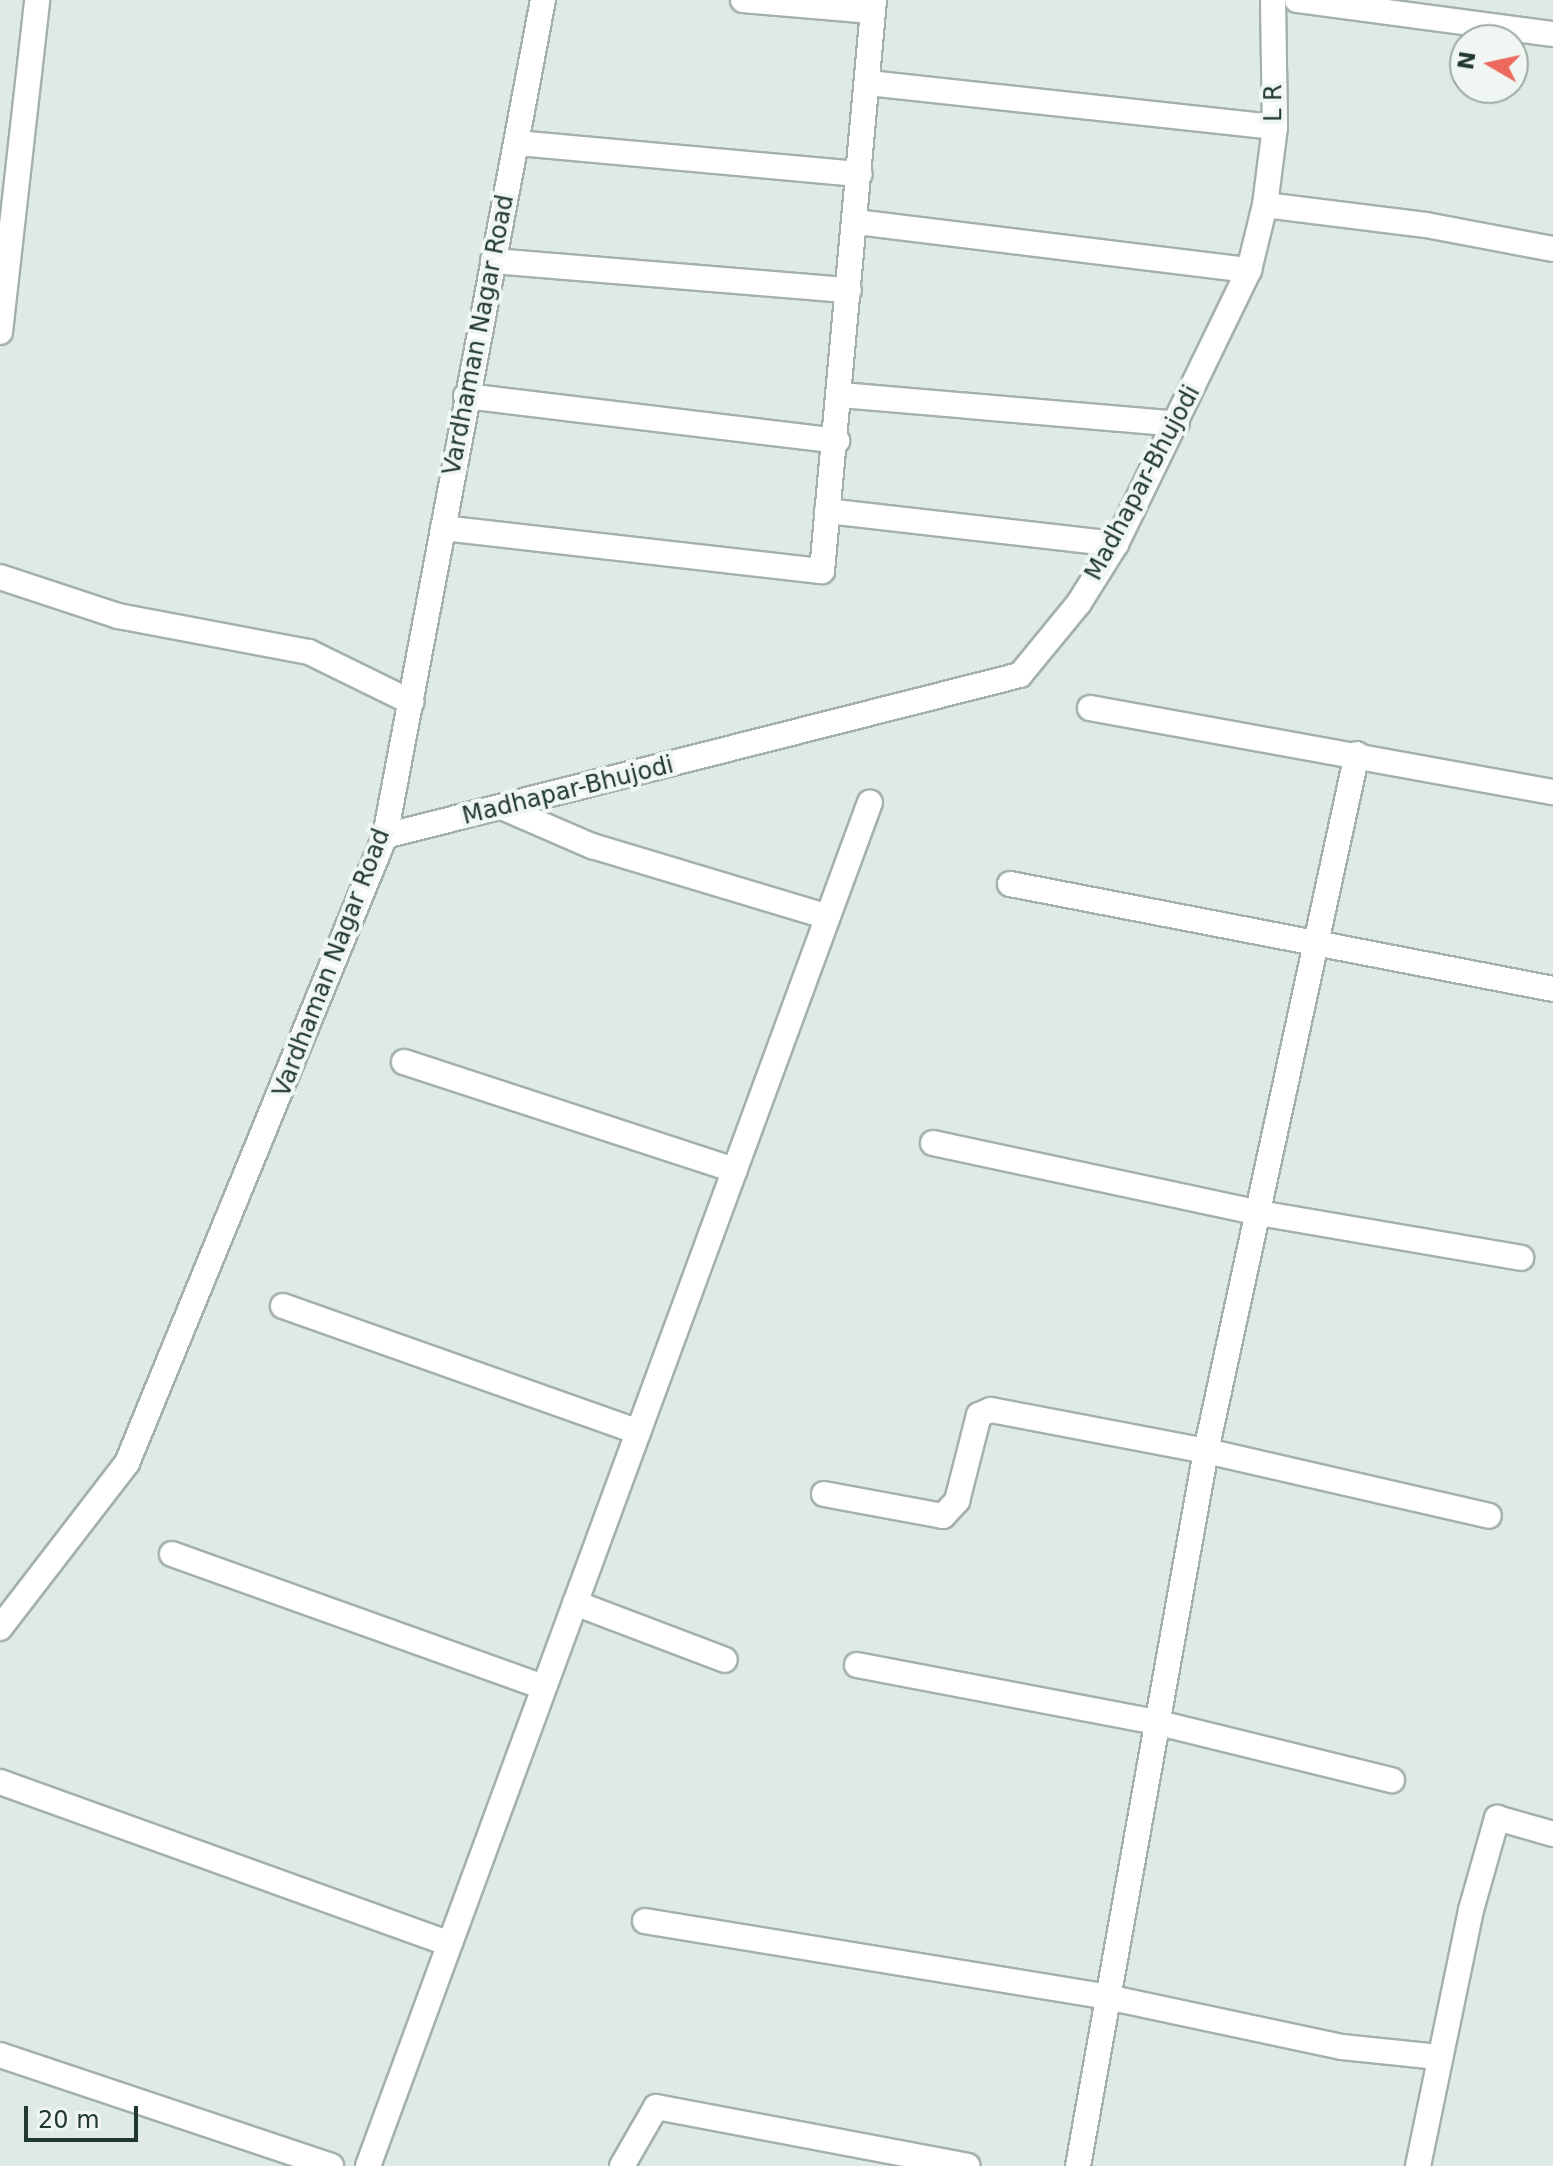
<!DOCTYPE html>
<style>
body{margin:0}
#map{position:relative;width:1553px;height:2166px;overflow:hidden;background:#e0eae4;font-family:"DejaVu Sans",sans-serif}
div>[style]{position:absolute}
.roads{filter:drop-shadow(2px 0 #a3b1aa) drop-shadow(-2px 0 #a3b1aa) drop-shadow(0 2px #a3b1aa) drop-shadow(0 -2px #a3b1aa)}
.minor>*{height:24px;margin:-12px;padding:0 12px;transform-origin:12px;border-radius:12px;background:#fff}
.tertiary>*{height:24px;margin:-12px;padding:0 12px;transform-origin:12px;border-radius:12px;background:#fff}
span{translate:-50% -50%;white-space:nowrap;text-align:center;line-height:1.15;-webkit-text-stroke:8px #f0f7f2;paint-order:stroke}
.street-label{font-size:24px;color:#21392f}
.north{position:absolute;left:1449px;top:24px;width:80px;height:80px;box-sizing:border-box;background:#f0f7f2;border:2px solid #9daba4;border-radius:50%;rotate:279deg;font-size:22px;font-weight:700;line-height:32px;text-align:center;color:#21392f}
.north::after{content:'';display:block;margin:auto;width:28px;height:36px;background:#eb695d;clip-path:polygon(50% 0,100% 100%,50% 72%,0 100%)}
.scale{position:absolute;left:24px;top:2106px;width:114px;height:36px;box-sizing:border-box;border:4px solid #21392f;border-top:0;padding-left:10px;font-size:24px;line-height:28px;white-space:nowrap;color:#21392f;-webkit-text-stroke:6px #f0f7f2;paint-order:stroke}
</style>
<div id="map">
<div class="roads">
<div class="minor">
<div style="left:743px;top:0;width:129px;rotate:4.9deg"></div>
<div style="left:1297px;top:0;width:258px;rotate:7.6deg"></div>
<div style="left:869px;top:83px;width:408px;rotate:6.2deg"></div>
<div style="left:517px;top:143px;width:344px;rotate:5.2deg"></div>
<div style="left:1265px;top:205px;width:79px;rotate:-82.7deg"></div>
<div style="left:1275px;top:127px;width:127px;rotate:-90.9deg"></div>
<div style="left:857px;top:222px;width:395px;rotate:7deg"></div>
<div style="left:493px;top:261px;width:357px;rotate:4.7deg"></div>
<div style="left:0;top:332px;width:334px;rotate:-83.6deg"></div>
<div style="left:841px;top:395px;width:337px;rotate:4.9deg"></div>
<div style="left:466px;top:396px;width:374px;rotate:6.9deg"></div>
<div style="left:827px;top:511px;width:291px;rotate:6.5deg"></div>
<div style="left:443px;top:528px;width:381px;rotate:6.5deg"></div>
<div style="left:822px;top:571px;width:573px;rotate:-84.8deg"></div>
<div style="left:0;top:577px;width:124px;rotate:18.3deg"></div>
<div style="left:118px;top:616px;width:194px;rotate:10.7deg"></div>
<div style="left:309px;top:652px;width:114px;rotate:26.1deg"></div>
<div style="left:1090px;top:708px;width:471px;rotate:10.3deg"></div>
<div style="left:504px;top:808px;width:96px;rotate:23.4deg"></div>
<div style="left:592px;top:846px;width:246px;rotate:16.7deg"></div>
<div style="left:1010px;top:884px;width:553px;rotate:10.94deg"></div>
<div style="left:404px;top:1062px;width:348px;rotate:18.1deg"></div>
<div style="left:933px;top:1143px;width:333px;rotate:12.1deg"></div>
<div style="left:1259px;top:1213px;width:266px;rotate:9.7deg"></div>
<div style="left:283px;top:1306px;width:377px;rotate:19.5deg"></div>
<div style="left:824px;top:1494px;width:121px;rotate:10.5deg"></div>
<div style="left:943px;top:1516px;width:21px;rotate:-47deg"></div>
<div style="left:957px;top:1501px;width:89px;rotate:-75.7deg"></div>
<div style="left:979px;top:1415px;width:13px;rotate:-23deg"></div>
<div style="left:991px;top:1410px;width:219px;rotate:10.8deg"></div>
<div style="left:1206px;top:1451px;width:290px;rotate:12.9deg"></div>
<div style="left:172px;top:1554px;width:395px;rotate:19.7deg"></div>
<div style="left:575px;top:1603px;width:160px;rotate:20.8deg"></div>
<div style="left:857px;top:1665px;width:303px;rotate:10.8deg"></div>
<div style="left:1155px;top:1722px;width:244px;rotate:13.8deg"></div>
<div style="left:0;top:1782px;width:477px;rotate:19.8deg"></div>
<div style="left:645px;top:1921px;width:468px;rotate:9.3deg"></div>
<div style="left:1107px;top:1997px;width:240px;rotate:12deg"></div>
<div style="left:1342px;top:2047px;width:97px;rotate:5.9deg"></div>
<div style="left:0;top:2055px;width:349px;rotate:18.5deg"></div>
<div style="left:368px;top:2166px;width:1453px;rotate:-69.79deg"></div>
<div style="left:622px;top:2166px;width:68px;rotate:-60deg"></div>
<div style="left:656px;top:2107px;width:317px;rotate:10.7deg"></div>
<div style="left:1078px;top:2166px;width:726px;rotate:-79.85deg"></div>
<div style="left:1206px;top:1451px;width:713px;rotate:-77.78deg"></div>
<div style="left:1418px;top:2166px;width:261px;rotate:-78.3deg"></div>
<div style="left:1471px;top:1910px;width:96px;rotate:-74.2deg"></div>
<div style="left:1497px;top:1818px;width:58px;rotate:15.9deg"></div>
</div>
<div class="tertiary">
<div style="left:385px;top:836px;width:655px;rotate:-14.23deg"></div>
<div style="left:1020px;top:675px;width:93px;rotate:-50.7deg"></div>
<div style="left:1079px;top:603px;width:70px;rotate:-57.9deg"></div>
<div style="left:1116px;top:544px;width:305px;rotate:-64.1deg"></div>
<div style="left:1249px;top:270px;width:67px;rotate:-76.2deg"></div>
<div style="left:1265px;top:205px;width:162px;rotate:7.1deg"></div>
<div style="left:1426px;top:225px;width:129px;rotate:10.7deg"></div>
<div style="left:0;top:1628px;width:208px;rotate:-52.4deg"></div>
<div style="left:127px;top:1463px;width:678px;rotate:-67.63deg"></div>
<div style="left:385px;top:836px;width:851px;rotate:-79.3deg"></div>
</div>
</div>
<div class="street-label">
<span style="left:1274px;top:103px;rotate:-90deg">L R</span>
<span style="left:479px;top:335px;rotate:-79deg">Vardhaman Nagar Road</span>
<span style="left:1143px;top:483px;rotate:-62deg">Madhapar-Bhujodi</span>
<span style="left:568px;top:791px;rotate:-14deg">Madhapar-Bhujodi</span>
<span style="left:332px;top:963px;rotate:-69deg">Vardhaman Nagar Road</span>
</div>
<div class="north">N</div>
<div class="scale">20 m</div>
</div>
